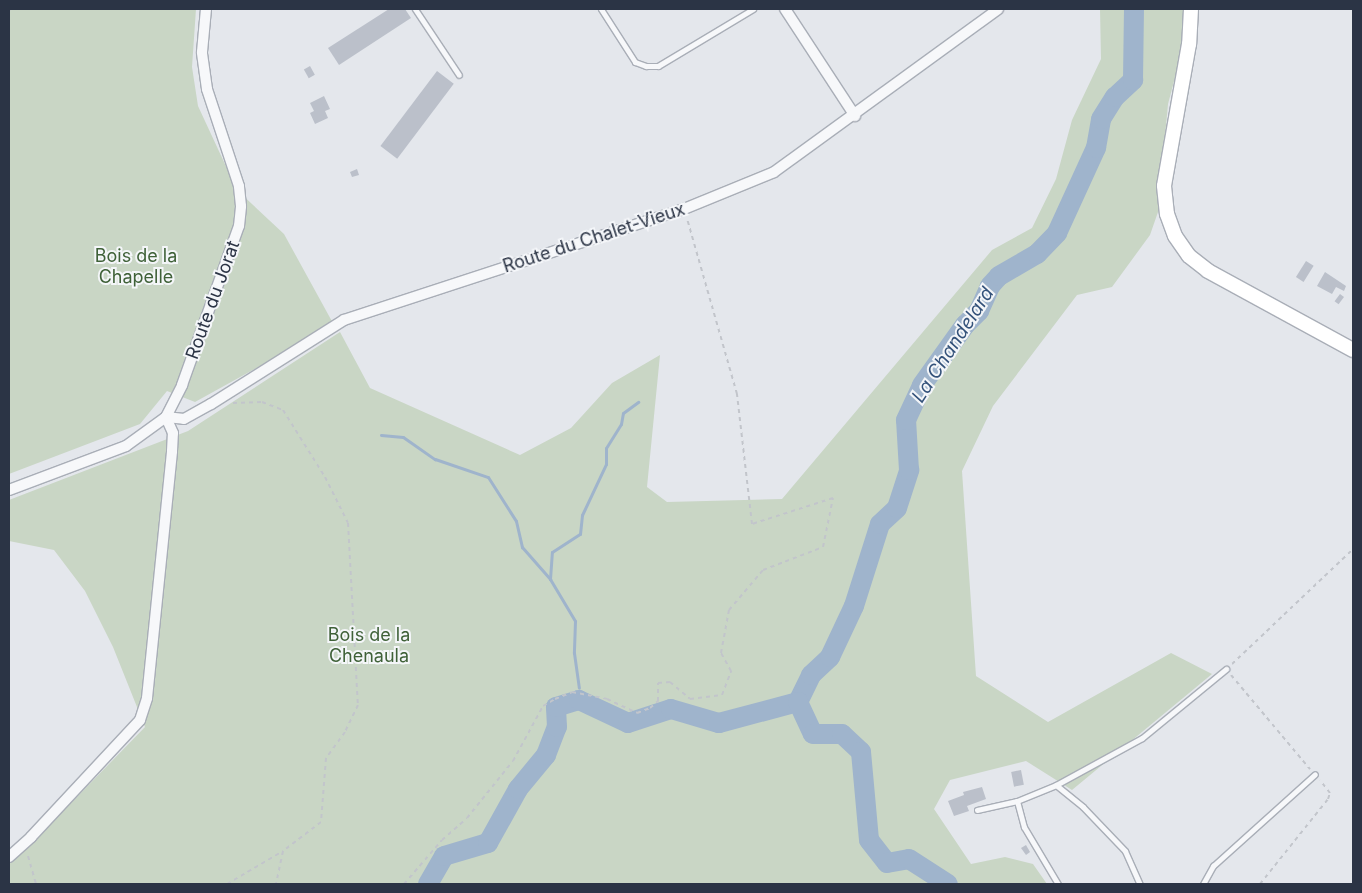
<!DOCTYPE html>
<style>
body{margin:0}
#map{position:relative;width:1362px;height:893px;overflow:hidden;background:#e4e7ec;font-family:Inter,sans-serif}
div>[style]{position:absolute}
.green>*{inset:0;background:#c9d6c5}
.stream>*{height:3px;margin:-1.5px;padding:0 1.5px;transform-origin:1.5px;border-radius:1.5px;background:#9fb4cc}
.river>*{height:20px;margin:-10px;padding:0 10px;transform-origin:10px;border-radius:10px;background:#9fb4cc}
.building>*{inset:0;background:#bbc0ca;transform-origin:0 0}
.path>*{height:2px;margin-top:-1px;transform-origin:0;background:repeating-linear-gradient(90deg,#c2c5cb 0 4px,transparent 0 8px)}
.roads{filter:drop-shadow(1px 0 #a9aeb7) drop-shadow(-1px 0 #a9aeb7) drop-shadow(0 1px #a9aeb7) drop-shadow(0 -1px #a9aeb7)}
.lane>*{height:5px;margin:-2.5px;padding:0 2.5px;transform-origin:2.5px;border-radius:2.5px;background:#f7f8fa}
.street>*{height:10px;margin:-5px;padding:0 5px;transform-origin:5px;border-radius:5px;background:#f7f8fa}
.secondary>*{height:14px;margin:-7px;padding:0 7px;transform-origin:7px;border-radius:7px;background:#fff}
span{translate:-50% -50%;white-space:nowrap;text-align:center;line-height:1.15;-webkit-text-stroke:4px #f4f6f9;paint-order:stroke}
.street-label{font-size:18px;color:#2b3445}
.park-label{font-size:18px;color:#3f6138}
.water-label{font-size:19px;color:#34527a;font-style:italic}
.frame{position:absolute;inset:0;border:10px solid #2b3445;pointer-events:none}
</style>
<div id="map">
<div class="green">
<div style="clip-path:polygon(9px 9px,196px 9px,192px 67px,198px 106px,237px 190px,284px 234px,334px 325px,195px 402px,167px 391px,140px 424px,9px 474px)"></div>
<div style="clip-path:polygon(1100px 9px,1186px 9px,1186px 36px,1168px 104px,1158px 212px,1150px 235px,1112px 287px,1077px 295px,993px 406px,962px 471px,976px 676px,1048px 722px,1171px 653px,1212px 674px,1072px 790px,1026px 761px,950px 780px,934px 809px,971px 864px,1005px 857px,1033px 864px,1047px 884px,9px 884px,9px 863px,36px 839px,145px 727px,113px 647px,85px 591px,54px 550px,9px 541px,9px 500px,188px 431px,340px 332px,370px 388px,520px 455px,571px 428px,612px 383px,660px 355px,647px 487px,667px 502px,782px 499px,992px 250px,1032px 228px,1056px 179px,1072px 120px,1101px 59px)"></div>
</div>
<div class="stream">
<div style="left:381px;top:435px;width:22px;rotate:5deg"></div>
<div style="left:403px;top:437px;width:39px;rotate:35deg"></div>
<div style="left:435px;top:459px;width:56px;rotate:18.8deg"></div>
<div style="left:488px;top:477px;width:52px;rotate:57.5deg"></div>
<div style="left:516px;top:521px;width:27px;rotate:77deg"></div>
<div style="left:522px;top:547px;width:43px;rotate:48.8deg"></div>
<div style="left:550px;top:579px;width:49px;rotate:59.2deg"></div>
<div style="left:575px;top:621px;width:32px;rotate:92deg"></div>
<div style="left:574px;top:653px;width:35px;rotate:82deg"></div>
<div style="left:550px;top:579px;width:27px;rotate:-86deg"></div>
<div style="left:552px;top:552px;width:33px;rotate:-33deg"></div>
<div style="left:580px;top:534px;width:19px;rotate:-84deg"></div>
<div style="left:582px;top:515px;width:56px;rotate:-64.8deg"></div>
<div style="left:606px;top:464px;width:16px;rotate:-90deg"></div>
<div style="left:606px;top:448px;width:28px;rotate:-58deg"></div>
<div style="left:621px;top:424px;width:11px;rotate:-80deg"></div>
<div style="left:623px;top:413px;width:19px;rotate:-36deg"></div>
<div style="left:579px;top:699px;width:1px;rotate:90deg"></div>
</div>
<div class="river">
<div style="left:798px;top:702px;width:30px;rotate:-64deg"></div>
<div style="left:811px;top:675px;width:26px;rotate:-43deg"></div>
<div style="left:830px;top:657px;width:56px;rotate:-64.8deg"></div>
<div style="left:854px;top:606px;width:86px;rotate:-72.4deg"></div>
<div style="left:880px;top:524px;width:23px;rotate:-43deg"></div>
<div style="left:897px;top:508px;width:40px;rotate:-72deg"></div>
<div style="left:909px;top:470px;width:50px;rotate:-93.4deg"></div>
<div style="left:906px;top:420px;width:38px;rotate:-65deg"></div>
<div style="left:922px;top:385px;width:74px;rotate:-54.4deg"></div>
<div style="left:965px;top:325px;width:20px;rotate:-45deg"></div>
<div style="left:979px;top:311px;width:27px;rotate:-66deg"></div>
<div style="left:990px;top:286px;width:13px;rotate:-48deg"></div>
<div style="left:999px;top:276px;width:44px;rotate:-30.1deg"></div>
<div style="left:1037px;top:254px;width:29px;rotate:-46deg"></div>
<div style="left:1057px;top:233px;width:94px;rotate:-65.4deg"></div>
<div style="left:1096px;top:148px;width:29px;rotate:-80deg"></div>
<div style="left:1101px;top:119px;width:26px;rotate:-58deg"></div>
<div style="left:1115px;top:97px;width:25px;rotate:-43deg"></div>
<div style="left:1133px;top:80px;width:71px;rotate:-89.2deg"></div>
<div style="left:428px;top:884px;width:32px;rotate:-60deg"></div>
<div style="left:444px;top:856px;width:46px;rotate:-16.5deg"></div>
<div style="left:488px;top:843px;width:62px;rotate:-60.9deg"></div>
<div style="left:518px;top:789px;width:44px;rotate:-50.5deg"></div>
<div style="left:546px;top:755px;width:30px;rotate:-69deg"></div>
<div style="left:557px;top:727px;width:20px;rotate:-93deg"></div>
<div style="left:556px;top:707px;width:24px;rotate:-17deg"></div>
<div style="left:579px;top:700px;width:54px;rotate:25.1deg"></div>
<div style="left:628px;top:723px;width:45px;rotate:-18deg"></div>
<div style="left:671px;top:709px;width:50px;rotate:16.3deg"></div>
<div style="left:719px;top:723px;width:82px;rotate:-14.9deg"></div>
<div style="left:798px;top:702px;width:35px;rotate:65deg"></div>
<div style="left:813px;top:734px;width:29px"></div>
<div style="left:842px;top:734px;width:26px;rotate:43deg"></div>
<div style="left:861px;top:752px;width:88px;rotate:84.8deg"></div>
<div style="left:869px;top:840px;width:29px;rotate:52deg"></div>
<div style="left:887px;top:863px;width:22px;rotate:-10deg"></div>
<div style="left:909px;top:859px;width:46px;rotate:32.7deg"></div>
</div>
<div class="building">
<div style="clip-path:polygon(389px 9px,405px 9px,411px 18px,339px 65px,328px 48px)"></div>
<div style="left:310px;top:66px;width:10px;height:7px;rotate:61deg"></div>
<div style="left:437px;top:71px;width:21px;height:94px;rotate:37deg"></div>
<div style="clip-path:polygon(324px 96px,330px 109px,325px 111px,328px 118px,315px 124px,310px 113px,314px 111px,310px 103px)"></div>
<div style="clip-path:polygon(357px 169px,359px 175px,352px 177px,350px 172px)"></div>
<div style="left:1306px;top:261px;width:9px;height:19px;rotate:32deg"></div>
<div style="clip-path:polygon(1325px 272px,1346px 286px,1344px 291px,1336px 287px,1332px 294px,1317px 286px)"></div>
<div style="left:1340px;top:294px;width:5px;height:9px;rotate:37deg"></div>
<div style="left:1021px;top:770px;width:15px;height:10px;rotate:79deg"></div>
<div style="clip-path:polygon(982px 787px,986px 799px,967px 806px,969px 811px,954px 816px,948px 801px,964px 795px,963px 792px)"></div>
<div style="clip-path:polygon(1026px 845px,1030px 852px,1026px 855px,1021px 848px)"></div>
</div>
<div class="path">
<div style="left:9px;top:10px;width:2px;rotate:-27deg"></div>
<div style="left:233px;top:403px;width:29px;rotate:-2deg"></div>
<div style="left:262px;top:402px;width:22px;rotate:21deg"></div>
<div style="left:283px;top:410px;width:79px;rotate:57.9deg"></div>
<div style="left:325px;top:477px;width:51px;rotate:63.4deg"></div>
<div style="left:348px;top:523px;width:182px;rotate:86.9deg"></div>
<div style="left:358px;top:705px;width:30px;rotate:116deg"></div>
<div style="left:345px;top:732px;width:32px;rotate:126deg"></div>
<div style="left:326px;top:758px;width:64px;rotate:94.5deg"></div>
<div style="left:321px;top:822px;width:48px;rotate:142.7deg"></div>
<div style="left:283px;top:851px;width:34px;rotate:102deg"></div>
<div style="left:1232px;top:664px;width:167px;rotate:-43.5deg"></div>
<div style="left:1231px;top:675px;width:123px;rotate:50deg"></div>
<div style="left:28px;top:856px;width:29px;rotate:74deg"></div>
<div style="left:227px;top:884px;width:65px;rotate:-30.5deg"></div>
<div style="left:404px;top:884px;width:58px;rotate:-49.2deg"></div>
<div style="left:442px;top:840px;width:33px;rotate:-41deg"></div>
<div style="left:467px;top:818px;width:73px;rotate:-51.1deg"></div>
<div style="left:513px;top:761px;width:63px;rotate:-61.4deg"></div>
<div style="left:543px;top:706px;width:14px;rotate:-30deg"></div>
<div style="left:555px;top:699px;width:18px;rotate:-22deg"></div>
<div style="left:572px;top:692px;width:36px;rotate:11deg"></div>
<div style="left:607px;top:699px;width:33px;rotate:25deg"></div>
<div style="left:637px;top:713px;width:14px;rotate:-21deg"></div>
<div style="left:650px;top:708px;width:11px;rotate:-41deg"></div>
<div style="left:658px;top:701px;width:18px;rotate:-90deg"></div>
<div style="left:658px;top:683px;width:12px;rotate:-5deg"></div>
<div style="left:670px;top:682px;width:26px;rotate:40deg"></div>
<div style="left:690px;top:699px;width:32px;rotate:-7deg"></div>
<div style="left:722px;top:695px;width:26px;rotate:-69deg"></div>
<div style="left:731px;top:671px;width:21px;rotate:-119deg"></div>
<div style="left:721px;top:653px;width:44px;rotate:-79.5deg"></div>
<div style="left:729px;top:610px;width:52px;rotate:-49.6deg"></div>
<div style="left:763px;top:570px;width:64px;rotate:-21deg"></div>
<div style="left:823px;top:547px;width:50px;rotate:-78.5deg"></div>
<div style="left:833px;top:498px;width:85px;rotate:162.2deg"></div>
<div style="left:752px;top:524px;width:131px;rotate:-96.6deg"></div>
<div style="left:737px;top:394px;width:183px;rotate:-105.9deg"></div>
<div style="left:1260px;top:884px;width:109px;rotate:-51.3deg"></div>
<div style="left:1328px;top:799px;width:6px;rotate:-72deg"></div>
<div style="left:1330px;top:793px;width:16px;rotate:-128deg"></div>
</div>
<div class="roads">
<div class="lane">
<div style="left:415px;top:9px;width:79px;rotate:56.3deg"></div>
<div style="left:601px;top:9px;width:63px;rotate:57.3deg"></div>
<div style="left:635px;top:62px;width:12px;rotate:20deg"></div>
<div style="left:646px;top:66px;width:12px"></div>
<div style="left:658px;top:66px;width:111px;rotate:-31deg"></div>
<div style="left:1056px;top:785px;width:35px;rotate:39deg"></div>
<div style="left:1083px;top:807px;width:61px;rotate:46.3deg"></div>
<div style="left:1125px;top:851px;width:36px;rotate:66deg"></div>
<div style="left:1017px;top:801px;width:27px;rotate:75deg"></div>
<div style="left:1024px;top:827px;width:66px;rotate:59.2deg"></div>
<div style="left:977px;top:810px;width:41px;rotate:-12.7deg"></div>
<div style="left:1017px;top:801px;width:42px;rotate:-22.3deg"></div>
<div style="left:1056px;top:785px;width:98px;rotate:-28.7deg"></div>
<div style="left:1142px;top:738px;width:109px;rotate:-39.4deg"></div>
<div style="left:1203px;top:884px;width:21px;rotate:-61deg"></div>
<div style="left:1213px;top:866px;width:137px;rotate:-42deg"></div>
</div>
<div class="street">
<div style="left:785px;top:9px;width:128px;rotate:56.8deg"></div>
<div style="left:9px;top:490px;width:125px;rotate:-20.6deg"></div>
<div style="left:126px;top:446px;width:49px;rotate:-35.9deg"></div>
<div style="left:166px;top:417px;width:36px;rotate:-63deg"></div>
<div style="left:182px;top:385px;width:169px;rotate:-70.3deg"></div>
<div style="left:239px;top:226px;width:20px;rotate:-84deg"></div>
<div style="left:241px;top:206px;width:20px;rotate:-96deg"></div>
<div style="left:239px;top:186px;width:102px;rotate:-108.3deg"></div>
<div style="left:207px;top:89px;width:37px;rotate:-98deg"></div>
<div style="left:202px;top:52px;width:43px;rotate:-84.7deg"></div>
<div style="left:9px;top:857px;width:30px;rotate:-42deg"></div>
<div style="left:31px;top:837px;width:160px;rotate:-47deg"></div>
<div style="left:140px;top:720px;width:23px;rotate:-72deg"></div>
<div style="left:147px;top:698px;width:248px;rotate:-84.2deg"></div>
<div style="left:172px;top:451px;width:18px;rotate:-87deg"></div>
<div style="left:173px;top:433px;width:17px;rotate:-114deg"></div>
<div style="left:166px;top:417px;width:18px;rotate:6deg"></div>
<div style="left:184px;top:419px;width:31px;rotate:-29deg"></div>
<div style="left:211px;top:404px;width:157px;rotate:-32.3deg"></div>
<div style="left:344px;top:320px;width:358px;rotate:-18.1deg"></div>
<div style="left:684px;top:209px;width:97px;rotate:-22.3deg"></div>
<div style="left:774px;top:172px;width:277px;rotate:-36deg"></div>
</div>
<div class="secondary">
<div style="left:1191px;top:9px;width:35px;rotate:93deg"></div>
<div style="left:1189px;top:44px;width:144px;rotate:100deg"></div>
<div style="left:1164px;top:186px;width:28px;rotate:84deg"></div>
<div style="left:1167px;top:214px;width:23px;rotate:70deg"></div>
<div style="left:1175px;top:236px;width:24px;rotate:55deg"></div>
<div style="left:1189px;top:256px;width:24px;rotate:38deg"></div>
<div style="left:1208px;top:271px;width:165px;rotate:28.6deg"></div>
</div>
</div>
<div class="street-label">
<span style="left:594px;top:238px;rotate:-18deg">Route du Chalet-Vieux</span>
<span style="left:213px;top:300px;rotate:-70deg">Route du Jorat</span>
</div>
<div class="park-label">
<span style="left:136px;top:267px">Bois de la<br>Chapelle</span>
<span style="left:369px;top:646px">Bois de la<br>Chenaula</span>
</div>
<div class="water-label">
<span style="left:953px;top:345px;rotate:-57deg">La Chandelard</span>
</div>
<div class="frame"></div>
</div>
